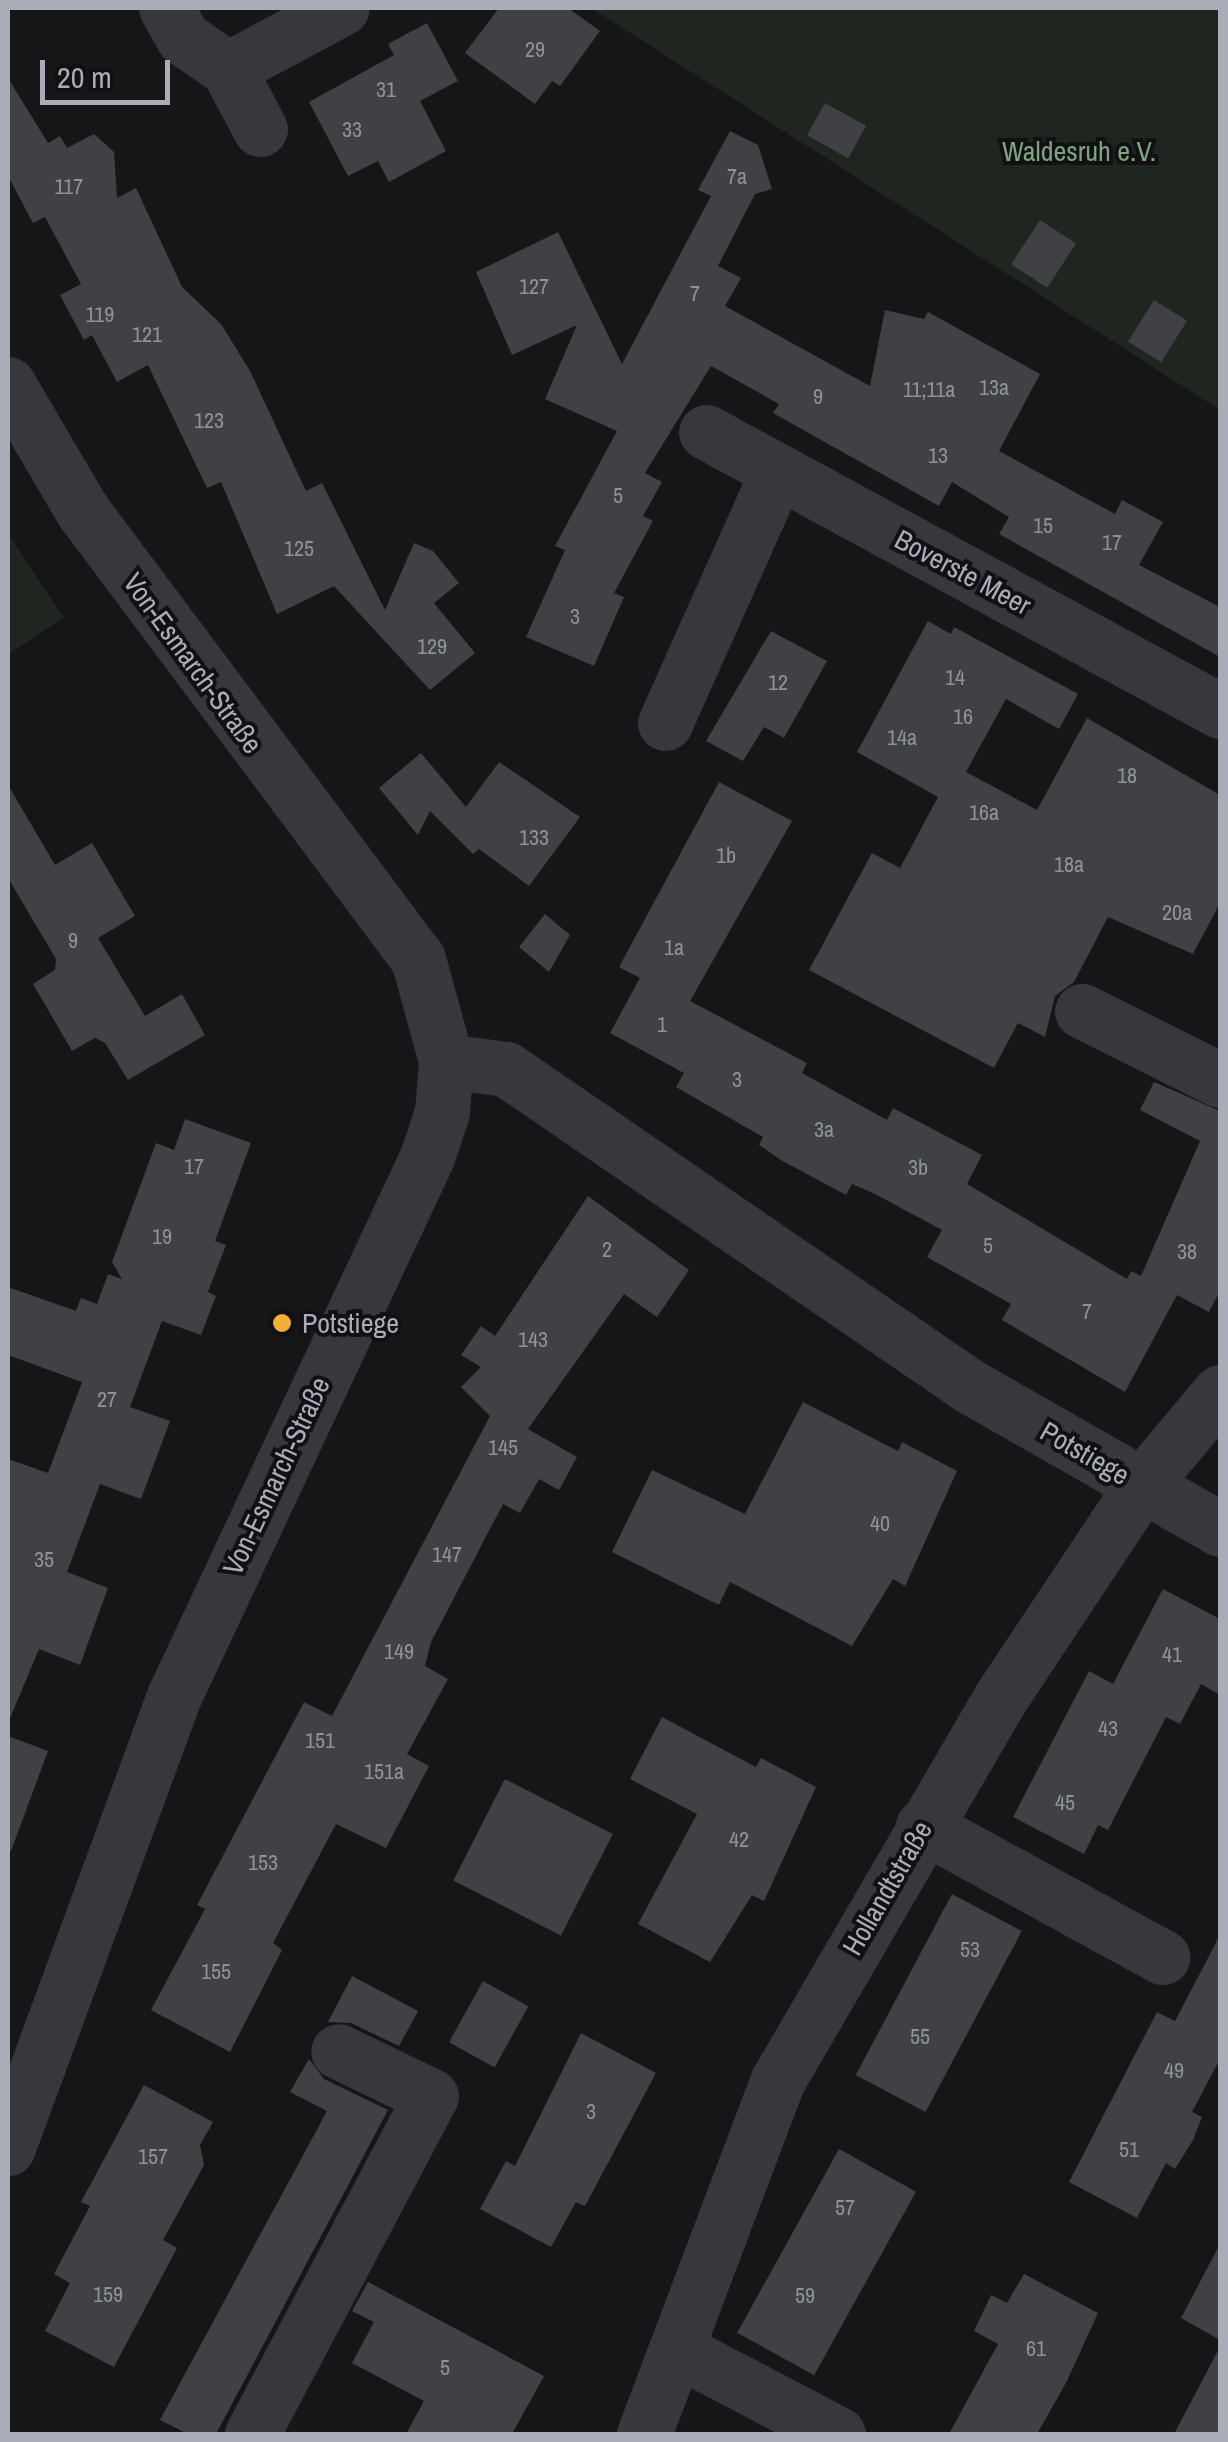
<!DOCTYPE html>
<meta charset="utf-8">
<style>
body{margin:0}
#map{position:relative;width:1228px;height:2442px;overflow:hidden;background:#161618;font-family:"Archivo Narrow",sans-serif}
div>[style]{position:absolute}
.green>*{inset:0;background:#1e261f}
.building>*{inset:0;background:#404145;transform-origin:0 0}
.minor>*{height:55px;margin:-27.5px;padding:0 27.5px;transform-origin:27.5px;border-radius:27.5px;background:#37383d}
.dots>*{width:28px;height:28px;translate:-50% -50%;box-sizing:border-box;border:5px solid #111113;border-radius:50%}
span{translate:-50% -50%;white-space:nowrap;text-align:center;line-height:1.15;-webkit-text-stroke:8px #111113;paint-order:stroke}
.number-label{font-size:22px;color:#8e929b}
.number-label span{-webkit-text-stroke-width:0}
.park-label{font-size:28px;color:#7fa381}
.street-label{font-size:28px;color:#a8adb8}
.poi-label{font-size:28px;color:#a8adb8}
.left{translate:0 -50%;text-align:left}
.frame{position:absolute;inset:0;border:10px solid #a8adb8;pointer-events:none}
.scale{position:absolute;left:40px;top:60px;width:130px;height:45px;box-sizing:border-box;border:5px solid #a8adb8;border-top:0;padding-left:12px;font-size:30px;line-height:35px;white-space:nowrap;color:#a8adb8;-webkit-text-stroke:8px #111113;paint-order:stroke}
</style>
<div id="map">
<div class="green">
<div style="clip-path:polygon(591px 8px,1220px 8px,1220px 410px)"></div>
<div style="clip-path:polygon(8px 533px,64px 618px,8px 654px)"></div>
</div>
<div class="building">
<div style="clip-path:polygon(499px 8px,568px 8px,600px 31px,560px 86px,552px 81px,535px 104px,465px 53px)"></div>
<div style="clip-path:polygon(427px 23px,458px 81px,420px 101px,446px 151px,389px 182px,378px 161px,348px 176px,309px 102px,394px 55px,388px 44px)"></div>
<div style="clip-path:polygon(8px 78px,48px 143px,60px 136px,67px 148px,94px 134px,114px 152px,117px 198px,136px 188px,182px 287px,221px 324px,250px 371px,306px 491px,322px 483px,385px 610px,414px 543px,433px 551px,459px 583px,434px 603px,475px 653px,430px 690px,334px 586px,277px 614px,221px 482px,207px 488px,148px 365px,117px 382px,92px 335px,84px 340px,60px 295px,81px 284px,45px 217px,33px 223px,8px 176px)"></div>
<div style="left:825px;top:103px;width:47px;height:37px;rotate:29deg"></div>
<div style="clip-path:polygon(730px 131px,758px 145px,772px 189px,755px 194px,718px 266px,741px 278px,725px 306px,870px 386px,885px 310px,924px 319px,928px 312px,1040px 374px,999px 451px,1115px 514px,1122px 500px,1163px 522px,1139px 565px,1220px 607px,1220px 657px,999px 534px,1009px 517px,952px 482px,939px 506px,773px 413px,779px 404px,711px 366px,645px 473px,662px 482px,643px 516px,653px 521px,614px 593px,624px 597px,594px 666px,526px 637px,565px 550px,555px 546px,617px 431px,545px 399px,577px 325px,512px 355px,476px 272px,558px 232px,622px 364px,711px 196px,698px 190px)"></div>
<div style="left:1040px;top:220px;width:43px;height:53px;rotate:33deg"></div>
<div style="left:1154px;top:300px;width:39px;height:49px;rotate:32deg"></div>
<div style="clip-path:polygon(928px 621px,951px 634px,954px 627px,1078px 694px,1059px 729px,1006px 699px,966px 772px,1037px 810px,1087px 718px,1220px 795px,1220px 903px,1193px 954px,1108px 917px,1074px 982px,1055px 996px,1045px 1037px,1018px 1023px,994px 1068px,809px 970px,872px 853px,900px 868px,938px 797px,857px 752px)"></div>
<div style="clip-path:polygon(771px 631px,827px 661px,784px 738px,764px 727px,743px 761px,706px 741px)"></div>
<div style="clip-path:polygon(421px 753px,466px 807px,499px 762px,580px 817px,529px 886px,479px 849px,473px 854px,430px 811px,418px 835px,379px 788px)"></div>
<div style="clip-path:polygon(719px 782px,792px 821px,690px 1001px,807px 1063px,802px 1073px,887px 1120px,893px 1108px,982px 1155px,967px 1184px,1127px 1279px,1131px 1271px,1141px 1276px,1200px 1141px,1140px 1110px,1154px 1082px,1220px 1111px,1220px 1291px,1209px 1312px,1177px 1295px,1125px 1392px,1002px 1320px,1011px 1304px,927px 1257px,942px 1230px,875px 1194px,852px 1184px,846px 1195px,781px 1160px,759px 1145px,763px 1137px,676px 1087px,684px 1073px,610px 1033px,640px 978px,619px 967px)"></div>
<div style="clip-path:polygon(8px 785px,55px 865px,92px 843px,135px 916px,98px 938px,145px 1016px,182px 994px,205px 1035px,128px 1080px,105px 1043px,95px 1038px,72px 1051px,33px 984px,55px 970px,56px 959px,8px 878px)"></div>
<div style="clip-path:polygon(545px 914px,570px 935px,549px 972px,519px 947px)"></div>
<div style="clip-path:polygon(185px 1119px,251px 1143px,215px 1241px,226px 1245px,208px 1292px,216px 1296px,201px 1335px,162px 1321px,130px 1407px,170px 1421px,141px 1499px,100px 1484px,67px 1572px,108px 1588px,80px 1665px,39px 1649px,8px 1723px,8px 1459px,48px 1473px,82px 1382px,8px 1355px,8px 1287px,76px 1311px,81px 1298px,97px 1304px,108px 1274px,122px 1279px,112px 1262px,156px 1143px,174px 1150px)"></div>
<div style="clip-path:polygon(588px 1196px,689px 1270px,657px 1317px,624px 1294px,528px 1429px,577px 1457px,559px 1490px,539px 1479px,520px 1513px,503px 1504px,431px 1642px,425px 1666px,448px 1679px,407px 1754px,429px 1766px,386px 1848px,336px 1824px,273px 1943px,282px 1950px,230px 2052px,151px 2010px,205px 1909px,197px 1905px,304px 1702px,332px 1716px,490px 1416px,461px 1387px,481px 1367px,461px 1355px,481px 1326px,495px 1336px)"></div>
<div style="clip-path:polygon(803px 1402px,898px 1451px,902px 1442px,957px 1471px,905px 1586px,893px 1579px,852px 1646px,730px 1582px,719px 1605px,612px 1552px,652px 1470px,745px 1514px)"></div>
<div style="clip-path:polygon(1163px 1589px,1220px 1619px,1220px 1695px,1201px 1684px,1180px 1724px,1166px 1717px,1108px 1830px,1098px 1825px,1084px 1854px,1013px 1817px,1089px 1671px,1113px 1684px)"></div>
<div style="clip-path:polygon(662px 1717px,756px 1767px,761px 1758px,816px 1787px,764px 1901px,752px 1895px,710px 1962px,638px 1924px,697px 1814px,630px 1779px)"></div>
<div style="clip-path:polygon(8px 1736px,48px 1751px,11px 1851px,8px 1850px)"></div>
<div style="left:505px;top:1779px;width:121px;height:114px;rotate:27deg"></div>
<div style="left:952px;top:1894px;width:79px;height:205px;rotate:28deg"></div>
<div style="clip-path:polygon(1220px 1935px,1220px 2059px,1192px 2112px,1202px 2117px,1193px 2140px,1175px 2169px,1166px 2163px,1137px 2218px,1069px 2182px,1157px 2012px,1175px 2021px)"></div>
<div style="clip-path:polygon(352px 1976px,418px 2011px,399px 2046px,351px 2023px,328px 2022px)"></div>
<div style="left:483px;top:1981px;width:52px;height:70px;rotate:29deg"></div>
<div style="clip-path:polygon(581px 2033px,656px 2073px,585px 2206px,576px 2202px,551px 2247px,480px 2209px,506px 2161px,515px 2166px)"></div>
<div style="clip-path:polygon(309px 2059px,324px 2079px,388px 2110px,216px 2434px,188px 2434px,160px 2420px,327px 2111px,290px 2092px)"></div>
<div style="clip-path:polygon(144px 2085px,213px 2122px,200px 2145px,204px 2165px,163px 2240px,177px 2248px,114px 2367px,45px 2331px,70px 2283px,54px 2274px,90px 2206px,81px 2202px)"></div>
<div style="left:839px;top:2149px;width:88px;height:210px;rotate:29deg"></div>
<div style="clip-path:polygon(1220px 2244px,1220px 2340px,1181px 2318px)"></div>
<div style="clip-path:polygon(1024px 2274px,1098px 2313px,1067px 2381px,1037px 2434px,949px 2434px,998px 2344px,974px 2331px,991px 2295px,1007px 2303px)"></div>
<div style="clip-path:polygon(368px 2282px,544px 2376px,512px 2434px,406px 2434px,424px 2401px,352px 2363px,374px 2322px,352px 2311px)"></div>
<div style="clip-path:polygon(1220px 2347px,1220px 2434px,1174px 2434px)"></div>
</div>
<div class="minor">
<div style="left:166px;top:8px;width:34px;rotate:60deg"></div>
<div style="left:183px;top:38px;width:55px;rotate:34.6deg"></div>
<div style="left:228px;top:69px;width:68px;rotate:61.9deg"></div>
<div style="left:228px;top:69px;width:129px;rotate:-28.2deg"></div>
<div style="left:8px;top:384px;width:146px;rotate:59.6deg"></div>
<div style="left:82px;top:510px;width:561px;rotate:53.19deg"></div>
<div style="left:418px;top:959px;width:106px;rotate:74.6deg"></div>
<div style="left:446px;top:1061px;width:51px;rotate:94.5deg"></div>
<div style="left:442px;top:1112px;width:47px;rotate:108.4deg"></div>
<div style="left:427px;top:1157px;width:595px;rotate:115.14deg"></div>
<div style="left:174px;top:1696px;width:482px;rotate:110.2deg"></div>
<div style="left:706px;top:432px;width:585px;rotate:28.49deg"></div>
<div style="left:665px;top:723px;width:274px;rotate:-65.9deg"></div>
<div style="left:1082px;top:1011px;width:154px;rotate:26.6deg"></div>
<div style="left:446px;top:1061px;width:61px;rotate:7.6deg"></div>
<div style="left:506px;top:1069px;width:563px;rotate:34.37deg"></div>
<div style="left:971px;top:1387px;width:287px;rotate:29.7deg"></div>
<div style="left:923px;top:1826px;width:273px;rotate:28.7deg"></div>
<div style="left:676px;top:2349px;width:183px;rotate:27.7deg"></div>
<div style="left:252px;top:2434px;width:382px;rotate:-62.1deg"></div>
<div style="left:431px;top:2096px;width:103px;rotate:-154.2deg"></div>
<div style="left:644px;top:2434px;width:379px;rotate:-69.3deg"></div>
<div style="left:778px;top:2080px;width:440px;rotate:-59.8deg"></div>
<div style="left:999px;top:1700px;width:257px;rotate:-56.4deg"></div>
<div style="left:1141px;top:1486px;width:123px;rotate:-50deg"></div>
</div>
<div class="dots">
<div style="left:282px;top:1323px;background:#f2b134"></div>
</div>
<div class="number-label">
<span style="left:535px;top:50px">29</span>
<span style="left:386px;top:90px">31</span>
<span style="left:352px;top:130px">33</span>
<span style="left:737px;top:177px">7a</span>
<span style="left:69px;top:187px">117</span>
<span style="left:534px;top:287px">127</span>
<span style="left:695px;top:294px">7</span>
<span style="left:100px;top:315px">119</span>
<span style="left:147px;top:335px">121</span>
<span style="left:994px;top:388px">13a</span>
<span style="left:929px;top:390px">11;11a</span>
<span style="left:818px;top:397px">9</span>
<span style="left:209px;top:421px">123</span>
<span style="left:938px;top:456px">13</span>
<span style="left:618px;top:496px">5</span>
<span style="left:1043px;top:526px">15</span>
<span style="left:1112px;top:543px">17</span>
<span style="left:299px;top:549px">125</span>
<span style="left:575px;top:617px">3</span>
<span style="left:432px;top:647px">129</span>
<span style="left:955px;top:678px">14</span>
<span style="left:778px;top:683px">12</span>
<span style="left:963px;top:717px">16</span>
<span style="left:902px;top:738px">14a</span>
<span style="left:1127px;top:776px">18</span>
<span style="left:984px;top:813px">16a</span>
<span style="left:534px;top:838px">133</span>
<span style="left:726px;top:856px">1b</span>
<span style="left:1069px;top:865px">18a</span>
<span style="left:1177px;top:913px">20a</span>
<span style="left:73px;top:941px">9</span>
<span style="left:674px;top:948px">1a</span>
<span style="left:662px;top:1025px">1</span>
<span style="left:737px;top:1080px">3</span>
<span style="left:824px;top:1130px">3a</span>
<span style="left:194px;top:1167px">17</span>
<span style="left:918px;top:1168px">3b</span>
<span style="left:162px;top:1237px">19</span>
<span style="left:988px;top:1246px">5</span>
<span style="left:607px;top:1250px">2</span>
<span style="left:1187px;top:1252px">38</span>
<span style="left:1087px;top:1312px">7</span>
<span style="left:533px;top:1340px">143</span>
<span style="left:107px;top:1400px">27</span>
<span style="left:503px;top:1448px">145</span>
<span style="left:880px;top:1524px">40</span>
<span style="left:447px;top:1555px">147</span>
<span style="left:44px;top:1560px">35</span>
<span style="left:399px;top:1652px">149</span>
<span style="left:1172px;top:1655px">41</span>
<span style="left:1108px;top:1729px">43</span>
<span style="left:320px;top:1741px">151</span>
<span style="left:384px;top:1772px">151a</span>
<span style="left:1065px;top:1803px">45</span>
<span style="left:739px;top:1840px">42</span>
<span style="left:263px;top:1863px">153</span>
<span style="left:970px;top:1950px">53</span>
<span style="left:216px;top:1972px">155</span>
<span style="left:920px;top:2037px">55</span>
<span style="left:1174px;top:2071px">49</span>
<span style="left:591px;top:2112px">3</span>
<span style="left:1129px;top:2150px">51</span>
<span style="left:153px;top:2157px">157</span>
<span style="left:845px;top:2208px">57</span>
<span style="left:108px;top:2295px">159</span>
<span style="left:805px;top:2296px">59</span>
<span style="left:1036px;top:2349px">61</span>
<span style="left:445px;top:2368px">5</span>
</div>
<div class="park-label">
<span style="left:1079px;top:151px">Waldesruh e.V.</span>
</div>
<div class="street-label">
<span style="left:963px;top:572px;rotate:28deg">Boverste Meer</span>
<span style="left:193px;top:663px;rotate:54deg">Von-Esmarch-Straße</span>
<span style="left:1085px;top:1453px;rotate:30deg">Potstiege</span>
<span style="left:276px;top:1476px;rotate:-65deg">Von-Esmarch-Straße</span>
<span style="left:887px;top:1888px;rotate:-60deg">Hollandtstraße</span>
</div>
<div class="poi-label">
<span class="left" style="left:302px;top:1323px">Potstiege</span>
</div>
<div class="frame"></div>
<div class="scale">20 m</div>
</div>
